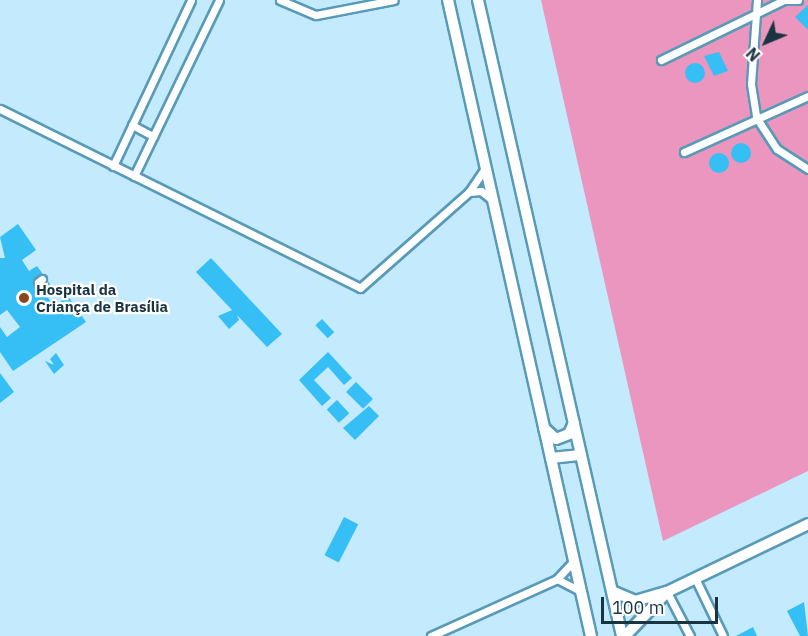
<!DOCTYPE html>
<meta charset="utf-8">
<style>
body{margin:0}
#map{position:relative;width:808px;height:636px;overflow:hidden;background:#c3eafd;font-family:"IBM Plex Sans",sans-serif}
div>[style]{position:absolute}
.green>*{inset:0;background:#ea96bf}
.building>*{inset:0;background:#36bff4;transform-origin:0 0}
.round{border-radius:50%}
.roads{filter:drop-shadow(2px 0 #589ab8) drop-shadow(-2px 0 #589ab8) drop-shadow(0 2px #589ab8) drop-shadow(0 -2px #589ab8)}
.street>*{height:7px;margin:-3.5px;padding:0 3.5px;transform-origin:3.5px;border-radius:3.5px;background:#fff}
.primary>*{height:10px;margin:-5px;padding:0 5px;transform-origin:5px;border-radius:5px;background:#fff}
.dots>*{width:16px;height:16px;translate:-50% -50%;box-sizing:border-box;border:3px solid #fff;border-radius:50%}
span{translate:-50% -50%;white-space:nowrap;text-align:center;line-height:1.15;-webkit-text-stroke:4.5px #fff;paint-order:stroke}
.poi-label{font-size:15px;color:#1a3542;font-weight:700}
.left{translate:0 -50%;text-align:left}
.north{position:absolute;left:736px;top:12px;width:60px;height:60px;-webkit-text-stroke:4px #fff;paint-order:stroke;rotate:226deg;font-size:16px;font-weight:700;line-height:24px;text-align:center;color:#1a3542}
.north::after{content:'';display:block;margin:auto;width:21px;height:27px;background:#1a3542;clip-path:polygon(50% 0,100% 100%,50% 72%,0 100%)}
.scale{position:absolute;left:601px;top:597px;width:117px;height:27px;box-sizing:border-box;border:3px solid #1a3542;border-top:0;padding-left:8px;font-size:18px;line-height:21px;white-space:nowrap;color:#1a3542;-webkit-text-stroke:4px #fff;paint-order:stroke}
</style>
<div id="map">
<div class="green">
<div style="clip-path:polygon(541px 0,808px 0,808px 471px,663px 541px)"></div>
</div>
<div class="building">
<div style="clip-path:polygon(808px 5px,808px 30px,795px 17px)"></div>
<div style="clip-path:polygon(719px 52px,728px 71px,714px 76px,704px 56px)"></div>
<div class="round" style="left:685px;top:63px;width:20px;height:20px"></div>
<div class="round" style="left:731px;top:143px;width:20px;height:20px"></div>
<div class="round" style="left:709px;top:153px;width:20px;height:20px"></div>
<div style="clip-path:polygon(18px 224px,36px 250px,22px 260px,29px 271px,37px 266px,52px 287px,44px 292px,54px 306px,68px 296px,86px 322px,13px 371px,0 352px,0 327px,7px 337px,20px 327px,7px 310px,0 315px,0 258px,5px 258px,0 237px)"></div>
<div style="clip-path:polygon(211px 258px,282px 334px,267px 347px,237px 315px,239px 320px,229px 329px,218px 316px,232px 310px,196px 272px)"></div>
<div style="left:322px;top:319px;width:18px;height:9px;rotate:47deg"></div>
<div style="clip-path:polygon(328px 352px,352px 378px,344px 385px,328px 367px,314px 380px,331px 398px,322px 406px,299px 380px)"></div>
<div style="clip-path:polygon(56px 353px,64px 365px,54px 374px,45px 361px,54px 365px,50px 359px)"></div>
<div style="clip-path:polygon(0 373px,14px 392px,0 403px)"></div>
<div style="left:356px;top:382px;width:24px;height:14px;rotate:45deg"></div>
<div style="left:337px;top:400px;width:18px;height:14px;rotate:47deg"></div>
<div style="clip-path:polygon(369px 406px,379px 416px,355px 440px,343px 428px)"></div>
<div style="left:344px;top:517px;width:16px;height:43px;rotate:27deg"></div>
<div style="clip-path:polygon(804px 602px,808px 636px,800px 636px,787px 611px)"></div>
<div style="clip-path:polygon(753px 627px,757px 636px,736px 636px)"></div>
</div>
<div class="roads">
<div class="street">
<div style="left:280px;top:0;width:39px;rotate:23deg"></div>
<div style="left:316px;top:15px;width:79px;rotate:-10.9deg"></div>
<div style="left:757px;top:0;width:84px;rotate:94.1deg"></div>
<div style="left:751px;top:84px;width:33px;rotate:81deg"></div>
<div style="left:756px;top:117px;width:38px;rotate:57deg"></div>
<div style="left:777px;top:149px;width:37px;rotate:33deg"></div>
<div style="left:661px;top:60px;width:137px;rotate:-26deg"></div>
<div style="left:784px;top:0;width:14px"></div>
<div style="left:0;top:109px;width:402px;rotate:26.4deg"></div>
<div style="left:360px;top:288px;width:145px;rotate:-41.4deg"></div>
<div style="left:469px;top:192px;width:29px;rotate:-56deg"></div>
<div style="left:132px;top:125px;width:24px;rotate:28deg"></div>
<div style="left:684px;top:152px;width:136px;rotate:-24.3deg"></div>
<div style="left:113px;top:166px;width:183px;rotate:-64.8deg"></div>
<div style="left:134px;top:176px;width:195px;rotate:-64.2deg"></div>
<div style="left:469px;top:192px;width:12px;rotate:-5deg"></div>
<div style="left:481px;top:191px;width:14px;rotate:39deg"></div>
<div style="left:38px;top:282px;width:5px;rotate:-37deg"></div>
<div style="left:695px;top:578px;width:64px;rotate:64.2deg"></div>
<div style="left:557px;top:579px;width:27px;rotate:27deg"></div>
<div style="left:667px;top:592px;width:50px;rotate:62.4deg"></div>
<div style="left:431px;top:636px;width:138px;rotate:-24.3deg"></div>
<div style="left:557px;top:579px;width:25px;rotate:-47deg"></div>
</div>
<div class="primary">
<div style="left:448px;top:0;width:652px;rotate:77.33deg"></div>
<div style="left:478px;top:0;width:652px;rotate:77.24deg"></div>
<div style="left:544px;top:428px;width:16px;rotate:43deg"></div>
<div style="left:556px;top:439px;width:14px;rotate:-21deg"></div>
<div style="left:569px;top:434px;width:12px;rotate:-66deg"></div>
<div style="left:551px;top:458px;width:30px;rotate:-6deg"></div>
<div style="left:612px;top:591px;width:25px;rotate:23deg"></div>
<div style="left:635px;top:601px;width:33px;rotate:-16deg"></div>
<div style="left:667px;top:592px;width:157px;rotate:-25.7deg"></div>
<div style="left:625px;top:636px;width:58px;rotate:-46.4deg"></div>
</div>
</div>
<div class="dots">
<div style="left:24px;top:298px;background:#8b471c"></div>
</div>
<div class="poi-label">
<span class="left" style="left:36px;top:298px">Hospital da<br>Criança de Brasília</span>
</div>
<div class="north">N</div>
<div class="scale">100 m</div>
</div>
